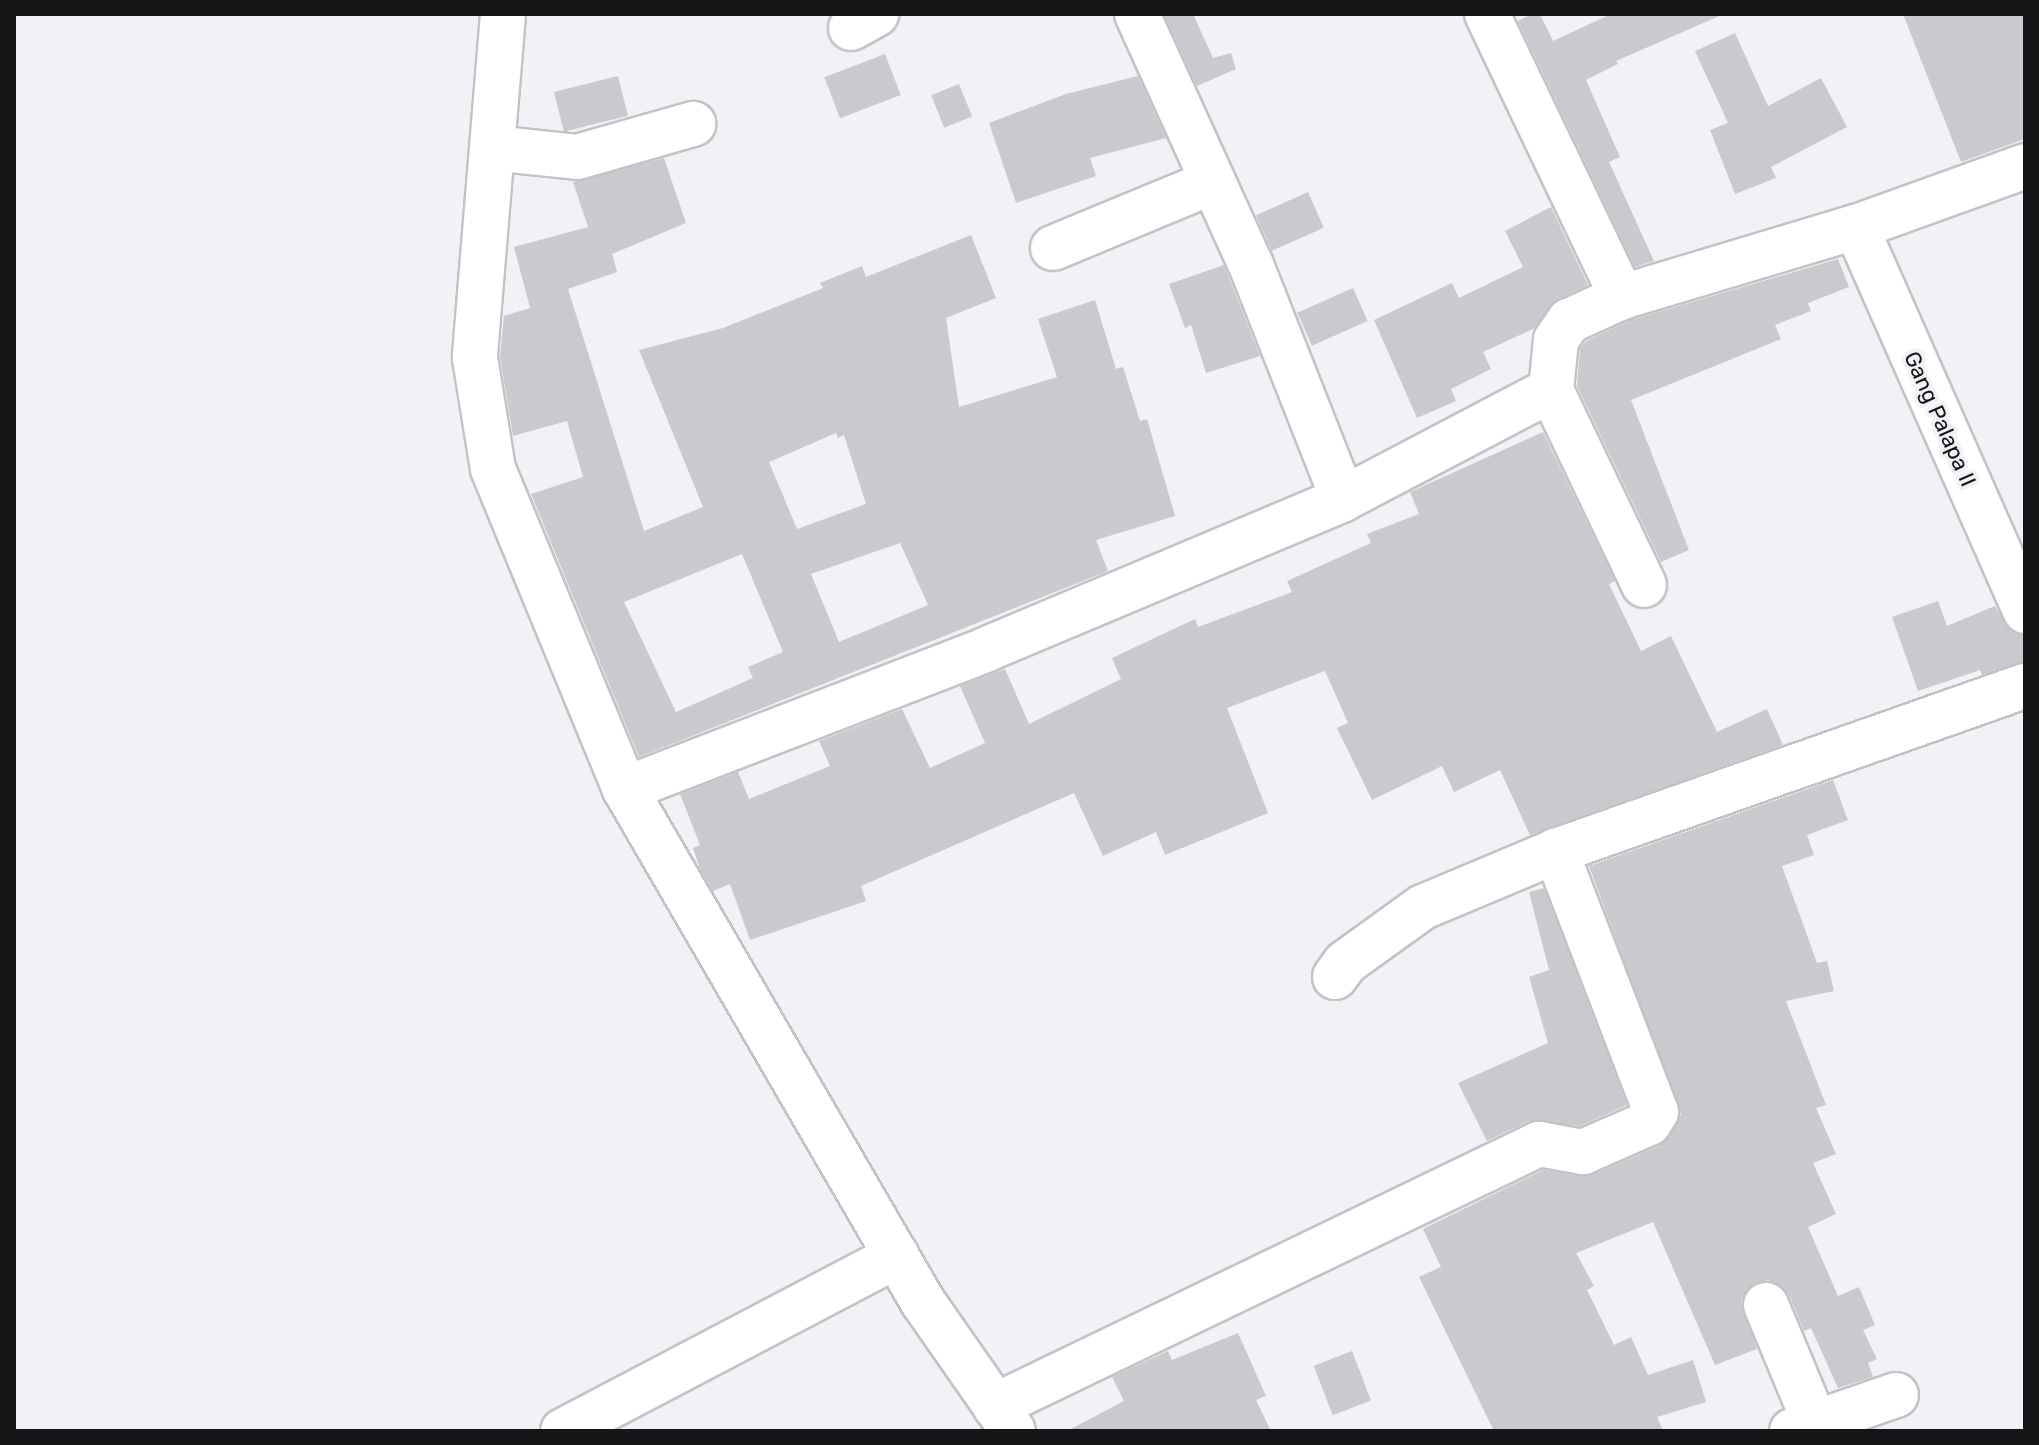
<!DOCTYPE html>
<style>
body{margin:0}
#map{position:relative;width:2039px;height:1445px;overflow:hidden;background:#f0f2f6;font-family:Rubik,sans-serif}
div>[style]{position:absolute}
.building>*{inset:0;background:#c8cace;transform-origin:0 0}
.roads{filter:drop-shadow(2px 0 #c1c3c7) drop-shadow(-2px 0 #c1c3c7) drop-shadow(0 2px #c1c3c7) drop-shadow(0 -2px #c1c3c7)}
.minor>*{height:44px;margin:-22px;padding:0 22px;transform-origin:22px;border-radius:22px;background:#fff}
span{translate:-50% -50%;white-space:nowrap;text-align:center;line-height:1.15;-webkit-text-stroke:8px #f0f2f6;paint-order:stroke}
.street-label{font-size:22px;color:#151517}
.frame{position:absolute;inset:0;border:16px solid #151517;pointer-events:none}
</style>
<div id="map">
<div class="building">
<div style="clip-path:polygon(1164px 14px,1193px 14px,1213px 58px,1231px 53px,1236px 69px,1197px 86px)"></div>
<div style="clip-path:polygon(1532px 14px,1540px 14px,1553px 41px,1611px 14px,1724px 14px,1616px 61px,1618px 64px,1586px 80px,1620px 157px,1609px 162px,1654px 261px,1635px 267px,1518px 21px)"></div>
<div style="clip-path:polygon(1903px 14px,2025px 14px,2025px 139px,1961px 162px)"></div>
<div style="clip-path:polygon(1735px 33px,1768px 106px,1821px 78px,1847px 127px,1771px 167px,1776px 178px,1735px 194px,1710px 130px,1728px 123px,1695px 51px)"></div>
<div style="left:885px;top:54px;width:44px;height:65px;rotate:69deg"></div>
<div style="left:618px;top:76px;width:41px;height:66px;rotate:76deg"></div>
<div style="clip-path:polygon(1138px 76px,1166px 138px,1090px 158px,1096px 176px,1016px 203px,989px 123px,1066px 94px)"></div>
<div style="left:959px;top:84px;width:35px;height:30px;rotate:68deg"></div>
<div style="clip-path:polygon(evenodd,664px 158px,686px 223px,612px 254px,617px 272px,568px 289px,644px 531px,703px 507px,639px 350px,723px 328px,823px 288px,820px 283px,862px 266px,866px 277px,971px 235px,996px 298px,946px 318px,959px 407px,1057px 377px,1038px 319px,1095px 300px,1116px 369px,1123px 367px,1140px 421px,1147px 419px,1175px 516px,1096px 540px,1108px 571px,639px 757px,531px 494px,583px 477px,567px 421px,513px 436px,500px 357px,504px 316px,530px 308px,514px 247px,588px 227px,573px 182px,664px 158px,836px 433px,838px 438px,844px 435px,866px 504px,797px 529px,769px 462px,836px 433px,664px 158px,900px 543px,928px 605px,839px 642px,811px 574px,900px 543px,664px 158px,742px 554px,783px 652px,748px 667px,753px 678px,676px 712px,624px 602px,742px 554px)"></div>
<div style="left:1308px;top:192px;width:39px;height:57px;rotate:66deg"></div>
<div style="clip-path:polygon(1551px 207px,1588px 285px,1558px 299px,1535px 328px,1483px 352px,1491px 369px,1451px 389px,1456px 401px,1417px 418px,1374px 320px,1452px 283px,1459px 298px,1523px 267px,1505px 231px)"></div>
<div style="clip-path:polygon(1838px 259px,1849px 287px,1808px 303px,1811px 311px,1775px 325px,1781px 339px,1631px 400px,1689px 550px,1661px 562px,1577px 386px,1580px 349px,1586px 341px,1631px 320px)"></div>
<div style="clip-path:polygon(1224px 265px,1260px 356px,1206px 373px,1191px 325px,1185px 328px,1169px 284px)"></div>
<div style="left:1353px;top:288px;width:36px;height:61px;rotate:66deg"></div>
<div style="clip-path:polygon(1543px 432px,1615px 581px,1609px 584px,1641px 651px,1671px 636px,1717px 732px,1767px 709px,1783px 745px,1530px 835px,1500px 770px,1454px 792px,1442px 766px,1372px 800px,1337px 728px,1348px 723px,1325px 671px,1227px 708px,1268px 813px,1165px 855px,1156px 832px,1103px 856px,1074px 793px,861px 886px,866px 901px,750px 940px,730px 884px,713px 891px,700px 869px,693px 848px,700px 845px,680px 794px,738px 772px,749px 799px,830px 766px,819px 741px,902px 709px,930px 768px,985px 743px,960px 686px,1005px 669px,1029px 724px,1121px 679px,1112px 658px,1195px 619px,1198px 627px,1292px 592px,1287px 581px,1371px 543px,1367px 534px,1419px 514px,1410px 492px)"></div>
<div style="clip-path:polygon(1938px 601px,1947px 626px,1995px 606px,2010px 631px,2025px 636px,2025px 662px,1982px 675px,1980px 670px,1918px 691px,1892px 617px)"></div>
<div style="clip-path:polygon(1833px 780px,1848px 820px,1807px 835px,1814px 855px,1782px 866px,1817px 963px,1827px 961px,1834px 991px,1786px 1001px,1826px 1105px,1816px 1108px,1836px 1154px,1813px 1163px,1836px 1214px,1808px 1227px,1838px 1296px,1859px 1287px,1875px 1325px,1863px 1330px,1877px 1359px,1868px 1363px,1873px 1377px,1838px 1388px,1811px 1328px,1804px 1331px,1789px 1295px,1768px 1280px,1747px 1289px,1741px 1301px,1757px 1349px,1715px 1365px,1653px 1222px,1576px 1253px,1594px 1286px,1587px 1290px,1614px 1345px,1631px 1337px,1648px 1375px,1693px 1360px,1706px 1402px,1657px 1417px,1663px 1431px,1494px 1431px,1419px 1277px,1441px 1267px,1423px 1229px,1543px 1170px,1592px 1175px,1659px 1146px,1681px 1115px,1589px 866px)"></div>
<div style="clip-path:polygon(1544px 888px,1627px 1105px,1580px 1126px,1529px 1121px,1487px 1141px,1458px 1083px,1548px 1043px,1529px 977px,1549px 970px,1529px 892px)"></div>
<div style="clip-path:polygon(1238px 1333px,1266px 1396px,1256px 1400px,1271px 1431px,1067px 1431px,1124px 1401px,1112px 1377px,1168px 1351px,1172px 1360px)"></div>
<div style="left:1352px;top:1351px;width:53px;height:41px;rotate:69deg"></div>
</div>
<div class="roads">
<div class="minor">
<div style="left:503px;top:14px;width:345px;rotate:94.7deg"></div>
<div style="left:475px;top:358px;width:112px;rotate:80.8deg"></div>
<div style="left:493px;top:469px;width:346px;rotate:67.6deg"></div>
<div style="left:625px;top:789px;width:593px;rotate:59.85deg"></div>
<div style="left:923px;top:1302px;width:157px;rotate:55.1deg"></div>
<div style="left:1137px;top:14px;width:276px;rotate:65.6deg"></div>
<div style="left:1251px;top:265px;width:251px;rotate:68.5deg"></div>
<div style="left:1487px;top:14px;width:314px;rotate:64.5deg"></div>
<div style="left:851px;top:28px;width:29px;rotate:-29deg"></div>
<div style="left:492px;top:148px;width:85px;rotate:6deg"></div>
<div style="left:577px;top:157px;width:121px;rotate:-15.9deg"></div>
<div style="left:1856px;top:227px;width:420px;rotate:66.2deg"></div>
<div style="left:1053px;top:248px;width:172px;rotate:-22.5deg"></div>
<div style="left:1551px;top:390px;width:216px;rotate:64.5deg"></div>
<div style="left:625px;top:789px;width:388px;rotate:-21.1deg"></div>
<div style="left:987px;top:649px;width:386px;rotate:-22.8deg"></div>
<div style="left:1343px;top:499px;width:235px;rotate:-27.7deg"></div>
<div style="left:1551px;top:390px;width:50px;rotate:-84.3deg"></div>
<div style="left:1556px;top:340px;width:23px;rotate:-56deg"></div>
<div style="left:1569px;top:321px;width:58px;rotate:-24.4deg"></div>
<div style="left:1622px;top:297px;width:244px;rotate:-16.7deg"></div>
<div style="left:1856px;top:227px;width:180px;rotate:-19.8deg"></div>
<div style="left:1335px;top:977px;width:17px;rotate:-54deg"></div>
<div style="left:1345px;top:963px;width:96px;rotate:-35.7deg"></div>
<div style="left:1423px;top:907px;width:144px;rotate:-22.8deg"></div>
<div style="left:1556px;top:851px;width:497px;rotate:-19.4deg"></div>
<div style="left:1766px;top:1305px;width:128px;rotate:67.4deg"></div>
<div style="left:995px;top:1406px;width:604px;rotate:-25.72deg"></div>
<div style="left:1539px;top:1144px;width:45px;rotate:10.3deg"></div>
<div style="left:1583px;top:1152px;width:72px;rotate:-23.7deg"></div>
<div style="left:1649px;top:1123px;width:13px;rotate:-58deg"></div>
<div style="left:1656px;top:1112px;width:280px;rotate:-111deg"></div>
<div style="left:563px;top:1431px;width:377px;rotate:-27.7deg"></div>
<div style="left:1792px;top:1431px;width:110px;rotate:-19.1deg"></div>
</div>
</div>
<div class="street-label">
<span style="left:1940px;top:419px;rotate:66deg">Gang Palapa II</span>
</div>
<div class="frame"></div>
</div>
